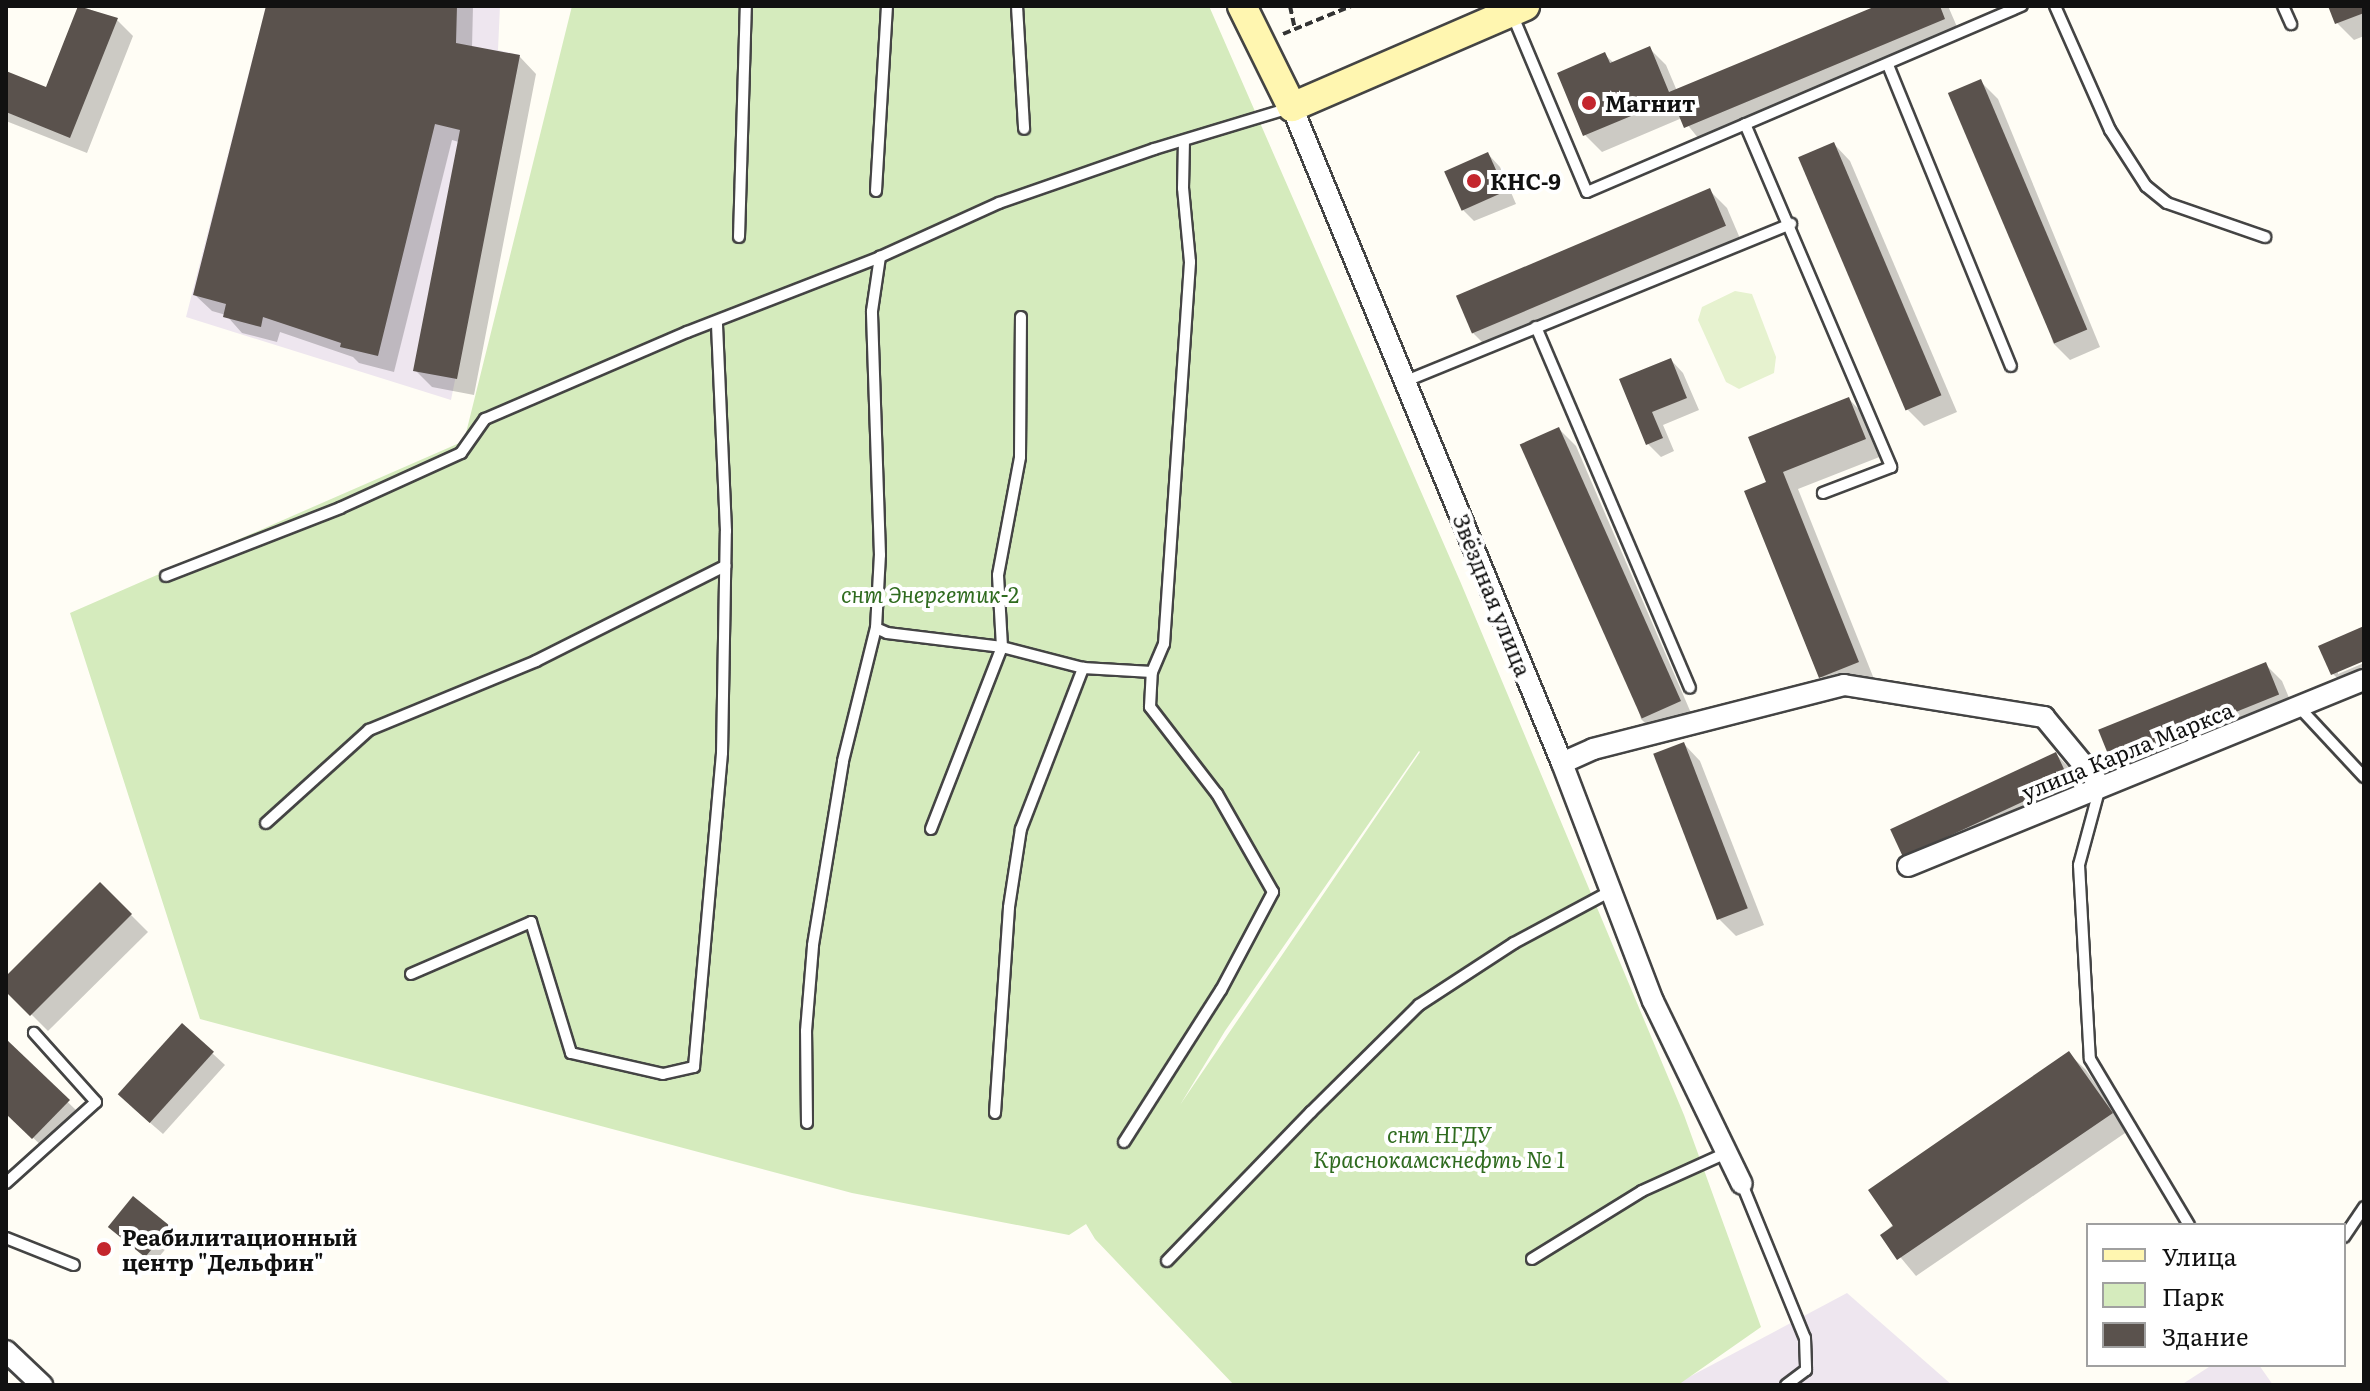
<!DOCTYPE html>
<meta charset="utf-8">
<style>
body{margin:0}
#map{position:relative;width:2370px;height:1391px;overflow:hidden;background:#fffdf5;font-family:Literata,serif}
div>[style]{position:absolute}
.industrial>*{inset:0;background:#eee6ef}
.green>*{inset:0;background:#d5ebbd}
.pitch>*{inset:0;background:#e6f2cf}
.shadow>*{inset:0;background:#0003}
.building>*{inset:0;background:#5a524d;transform-origin:0 0}
.path>*{height:4px;margin-top:-2px;transform-origin:0;background:repeating-linear-gradient(90deg,#333 0 8px,transparent 0 12px)}
.roads{filter:drop-shadow(2px 0 #444) drop-shadow(-2px 0 #444) drop-shadow(0 2px #444) drop-shadow(0 -2px #444)}
.lane>*{height:10px;margin:-5px;padding:0 5px;transform-origin:5px;border-radius:5px;background:#fff}
.street>*{height:20px;margin:-10px;padding:0 10px;transform-origin:10px;border-radius:10px;background:#fff}
.secondary>*{height:28px;margin:-14px;padding:0 14px;transform-origin:14px;border-radius:14px;background:#fff6b0}
.dots>*{width:22px;height:22px;translate:-50% -50%;box-sizing:border-box;border:4px solid #fff;border-radius:50%}
span{translate:-50% -50%;white-space:nowrap;text-align:center;line-height:1.15;-webkit-text-stroke:8px #fff;paint-order:stroke}
.poi-label{font-size:22px;color:#111;font-weight:700}
.left{translate:0 -50%;text-align:left}
.park-label{font-size:22px;color:#2f6b1f;font-style:italic}
.street-label{font-size:22px;color:#111}
.frame{position:absolute;inset:0;border:8px solid #111;pointer-events:none}
.legend{position:absolute;left:2086px;top:1223px;width:260px;height:144px;box-sizing:border-box;background:#fff;border:2px solid #a0a0a0;margin:0;padding:10px 14px;list-style:none;font-size:24px;color:#111}
.legend li{display:flex;align-items:center;gap:16px;height:40px}
.legend b{width:40px;border:2px solid #a0a0a0}
</style>
<div id="map">
<div class="industrial">
<div style="clip-path:polygon(266px 6px,500px 6px,498px 50px,520px 55px,451px 400px,186px 317px)"></div>
<div style="clip-path:polygon(1847px 1293px,1952px 1385px,1674px 1385px)"></div>
<div style="clip-path:polygon(2212px 1365px,2259px 1365px,2273px 1385px,2181px 1385px)"></div>
</div>
<div class="green">
<div style="clip-path:polygon(evenodd,572px 6px,1209px 6px,1460px 581px,1684px 1115px,1761px 1327px,1678px 1385px,1234px 1385px,1095px 1239px,1086px 1224px,1069px 1235px,852px 1193px,200px 1019px,70px 613px,464px 441px,572px 6px,1419px 751px,1420px 752px,1180px 1105px,1225px 1031px,1419px 751px)"></div>
</div>
<div class="pitch">
<div style="clip-path:polygon(1735px 291px,1752px 294px,1776px 357px,1774px 373px,1739px 389px,1726px 382px,1698px 320px,1702px 307px)"></div>
</div>
<div class="shadow">
<div style="clip-path:polygon(81px 6px,117px 20px,133px 36px,87px 153px,6px 121px,6px 73px,47px 90px)"></div>
<div style="clip-path:polygon(268px 6px,473px 6px,472px 48px,520px 57px,536px 74px,474px 395px,432px 387px,415px 370px,459px 142px,452px 140px,394px 372px,359px 363px,353px 357px,280px 332px,277px 342px,242px 333px,226px 315px,212px 311px,195px 295px)"></div>
<div style="clip-path:polygon(1881px 6px,1948px 6px,1961px 36px,1703px 144px,1682px 118px,1602px 152px,1585px 135px,1605px 55px,1614px 63px,1649px 48px,1666px 65px,1677px 91px)"></div>
<div style="clip-path:polygon(2330px 6px,2364px 6px,2364px 36px,2354px 40px,2337px 23px)"></div>
<div style="clip-path:polygon(1981px 82px,1998px 99px,2100px 347px,2070px 360px,2053px 343px)"></div>
<div style="clip-path:polygon(1834px 144px,1850px 161px,1957px 412px,1924px 426px,1907px 409px)"></div>
<div style="clip-path:polygon(1488px 154px,1500px 167px,1516px 204px,1474px 221px,1462px 209px)"></div>
<div style="clip-path:polygon(1710px 191px,1727px 208px,1742px 243px,1490px 350px,1473px 333px)"></div>
<div style="clip-path:polygon(1671px 360px,1683px 373px,1699px 410px,1663px 425px,1674px 451px,1661px 457px,1648px 444px,1622px 380px)"></div>
<div style="clip-path:polygon(1849px 399px,1865px 416px,1882px 456px,1798px 489px,1874px 679px,1837px 694px,1821px 677px,1769px 484px)"></div>
<div style="clip-path:polygon(1559px 429px,1576px 446px,1694px 720px,1658px 736px,1641px 719px)"></div>
<div style="clip-path:polygon(2364px 628px,2364px 659px,2338px 670px,2338px 674px,2364px 663px,2364px 684px,2350px 690px,2333px 674px)"></div>
<div style="clip-path:polygon(2265px 664px,2282px 681px,2295px 712px,2131px 779px,2114px 762px,2102px 732px)"></div>
<div style="clip-path:polygon(1684px 744px,1700px 761px,1764px 925px,1736px 936px,1719px 919px)"></div>
<div style="clip-path:polygon(2056px 754px,2072px 771px,2085px 797px,1916px 864px,1900px 847px)"></div>
<div style="clip-path:polygon(100px 884px,148px 932px,48px 1031px,6px 989px,6px 979px)"></div>
<div style="clip-path:polygon(6px 1042px,80px 1114px,46px 1150px,6px 1112px)"></div>
<div style="clip-path:polygon(212px 1053px,225px 1065px,163px 1134px,132px 1107px)"></div>
<div style="clip-path:polygon(2069px 1054px,2086px 1070px,2128px 1131px,1916px 1276px,1882px 1235px)"></div>
<div style="clip-path:polygon(169px 1228px,177px 1235px,154px 1263px,119px 1235px)"></div>
</div>
<div class="building">
<div style="clip-path:polygon(78px 6px,118px 18px,70px 138px,6px 112px,6px 71px,46px 87px)"></div>
<div style="clip-path:polygon(266px 6px,457px 6px,456px 43px,520px 55px,457px 379px,413px 371px,460px 130px,435px 124px,378px 356px,340px 347px,341px 343px,263px 317px,261px 327px,223px 317px,226px 304px,193px 295px)"></div>
<div style="clip-path:polygon(1876px 6px,1940px 6px,1945px 19px,1684px 128px,1672px 99px,1583px 136px,1557px 73px,1605px 52px,1610px 63px,1650px 46px,1669px 92px)"></div>
<div style="clip-path:polygon(2328px 6px,2364px 6px,2364px 13px,2335px 24px)"></div>
<div style="left:1981px;top:79px;width:272px;height:36px;rotate:67deg"></div>
<div style="left:1834px;top:142px;width:275px;height:39px;rotate:67deg"></div>
<div style="left:1488px;top:152px;width:43px;height:48px;rotate:66deg"></div>
<div style="left:1710px;top:188px;width:41px;height:276px;rotate:67deg"></div>
<div style="clip-path:polygon(1671px 358px,1687px 398px,1652px 412px,1663px 438px,1646px 445px,1619px 379px)"></div>
<div style="clip-path:polygon(1849px 397px,1866px 439px,1783px 472px,1859px 662px,1819px 678px,1744px 491px,1766px 482px,1748px 437px)"></div>
<div style="left:1559px;top:427px;width:300px;height:43px;rotate:66deg"></div>
<div style="clip-path:polygon(2364px 626px,2364px 661px,2331px 675px,2318px 646px)"></div>
<div style="left:2266px;top:662px;width:35px;height:181px;rotate:68deg"></div>
<div style="left:1684px;top:742px;width:178px;height:33px;rotate:69deg"></div>
<div style="left:2056px;top:752px;width:31px;height:183px;rotate:65deg"></div>
<div style="clip-path:polygon(100px 882px,132px 914px,30px 1016px,6px 992px,6px 976px)"></div>
<div style="left:182px;top:1023px;width:43px;height:96px;rotate:42deg"></div>
<div style="clip-path:polygon(6px 1039px,70px 1100px,32px 1139px,6px 1114px)"></div>
<div style="clip-path:polygon(2069px 1051px,2113px 1113px,1897px 1260px,1880px 1235px,1893px 1226px,1868px 1190px)"></div>
<div style="left:133px;top:1196px;width:48px;height:40px;rotate:39deg"></div>
</div>
<div class="path">
<div style="left:1290px;top:6px;width:24px;rotate:78deg"></div>
<div style="left:1283px;top:34px;width:74px;rotate:-22.4deg"></div>
</div>
<div class="roads">
<div class="lane">
<div style="left:1017px;top:6px;width:123px;rotate:86.7deg"></div>
<div style="left:2055px;top:6px;width:136px;rotate:66.1deg"></div>
<div style="left:2110px;top:130px;width:67px;rotate:57.3deg"></div>
<div style="left:2146px;top:186px;width:27px;rotate:39deg"></div>
<div style="left:2167px;top:203px;width:104px;rotate:19.1deg"></div>
<div style="left:2283px;top:6px;width:20px;rotate:66deg"></div>
<div style="left:1512px;top:14px;width:193px;rotate:67.2deg"></div>
<div style="left:1587px;top:192px;width:473px;rotate:-23.2deg"></div>
<div style="left:1888px;top:65px;width:325px;rotate:67.8deg"></div>
<div style="left:1745px;top:124px;width:373px;rotate:66.9deg"></div>
<div style="left:1891px;top:467px;width:73px;rotate:159.1deg"></div>
<div style="left:876px;top:191px;width:185px;rotate:-86.6deg"></div>
<div style="left:739px;top:237px;width:231px;rotate:-88.3deg"></div>
<div style="left:1536px;top:327px;width:392px;rotate:66.9deg"></div>
<div style="left:1406px;top:381px;width:416px;rotate:-22.2deg"></div>
<div style="left:166px;top:576px;width:187px;rotate:-21.3deg"></div>
<div style="left:340px;top:508px;width:133px;rotate:-24.4deg"></div>
<div style="left:461px;top:453px;width:42px;rotate:-54.8deg"></div>
<div style="left:485px;top:419px;width:220px;rotate:-23.3deg"></div>
<div style="left:687px;top:332px;width:207px;rotate:-21.2deg"></div>
<div style="left:880px;top:257px;width:131px;rotate:-24.4deg"></div>
<div style="left:999px;top:203px;width:164px;rotate:-19.2deg"></div>
<div style="left:1154px;top:149px;width:142px;rotate:-16.8deg"></div>
<div style="left:876px;top:628px;width:73px;rotate:-86.9deg"></div>
<div style="left:880px;top:555px;width:244px;rotate:-91.9deg"></div>
<div style="left:872px;top:311px;width:55px;rotate:-81.6deg"></div>
<div style="left:2298px;top:706px;width:97px;rotate:47.1deg"></div>
<div style="left:2100px;top:787px;width:81px;rotate:105.1deg"></div>
<div style="left:2079px;top:865px;width:194px;rotate:86.8deg"></div>
<div style="left:2090px;top:1059px;width:193px;rotate:59.2deg"></div>
<div style="left:266px;top:823px;width:139px;rotate:-42.1deg"></div>
<div style="left:369px;top:730px;width:181px;rotate:-22.4deg"></div>
<div style="left:536px;top:661px;width:212px;rotate:-26.7deg"></div>
<div style="left:931px;top:829px;width:195px;rotate:-68.7deg"></div>
<div style="left:1002px;top:647px;width:72px;rotate:-93.2deg"></div>
<div style="left:998px;top:575px;width:120px;rotate:-79.4deg"></div>
<div style="left:1020px;top:457px;width:140px;rotate:-89.6deg"></div>
<div style="left:411px;top:974px;width:131px;rotate:-23.4deg"></div>
<div style="left:531px;top:922px;width:137px;rotate:73deg"></div>
<div style="left:571px;top:1053px;width:94px;rotate:12.9deg"></div>
<div style="left:663px;top:1074px;width:32px;rotate:-13deg"></div>
<div style="left:694px;top:1067px;width:315px;rotate:-84.9deg"></div>
<div style="left:722px;top:753px;width:222px;rotate:-89deg"></div>
<div style="left:726px;top:531px;width:210px;rotate:-92.5deg"></div>
<div style="left:995px;top:1113px;width:206px;rotate:-86.1deg"></div>
<div style="left:1009px;top:907px;width:79px;rotate:-81.3deg"></div>
<div style="left:1021px;top:829px;width:173px;rotate:-68.9deg"></div>
<div style="left:807px;top:1123px;width:92px;rotate:-90.6deg"></div>
<div style="left:806px;top:1031px;width:86px;rotate:-85.3deg"></div>
<div style="left:813px;top:945px;width:186px;rotate:-80.7deg"></div>
<div style="left:843px;top:761px;width:137px;rotate:-76.1deg"></div>
<div style="left:876px;top:628px;width:12px;rotate:24deg"></div>
<div style="left:887px;top:633px;width:116px;rotate:6.9deg"></div>
<div style="left:1002px;top:647px;width:84px;rotate:14.5deg"></div>
<div style="left:1083px;top:668px;width:69px;rotate:3.3deg"></div>
<div style="left:1124px;top:1142px;width:180px;rotate:-57.5deg"></div>
<div style="left:1221px;top:990px;width:111px;rotate:-62deg"></div>
<div style="left:1273px;top:892px;width:113px;rotate:-119.7deg"></div>
<div style="left:1217px;top:794px;width:110px;rotate:-127.6deg"></div>
<div style="left:1150px;top:707px;width:35px;rotate:-87deg"></div>
<div style="left:1152px;top:672px;width:30px;rotate:-67deg"></div>
<div style="left:1164px;top:644px;width:383px;rotate:-86.1deg"></div>
<div style="left:1190px;top:262px;width:74px;rotate:-95.4deg"></div>
<div style="left:1183px;top:188px;width:47px;rotate:-88.8deg"></div>
<div style="left:6px;top:1183px;width:121px;rotate:-42deg"></div>
<div style="left:96px;top:1102px;width:93px;rotate:-131.9deg"></div>
<div style="left:1742px;top:1184px;width:166px;rotate:67.8deg"></div>
<div style="left:1805px;top:1338px;width:32px;rotate:88deg"></div>
<div style="left:1806px;top:1370px;width:25px;rotate:143deg"></div>
<div style="left:2344px;top:1237px;width:36px;rotate:-56deg"></div>
<div style="left:6px;top:1238px;width:73px;rotate:21.7deg"></div>
<div style="left:1532px;top:1259px;width:129px;rotate:-31.7deg"></div>
<div style="left:1642px;top:1191px;width:92px;rotate:-24.3deg"></div>
<div style="left:1167px;top:1261px;width:207px;rotate:-46deg"></div>
<div style="left:1311px;top:1112px;width:152px;rotate:-44.7deg"></div>
<div style="left:1419px;top:1005px;width:113px;rotate:-33.1deg"></div>
<div style="left:1514px;top:943px;width:110px;rotate:-28.2deg"></div>
</div>
<div class="street">
<div style="left:1292px;top:107px;width:709px;rotate:67.63deg"></div>
<div style="left:1562px;top:763px;width:255px;rotate:69.1deg"></div>
<div style="left:1653px;top:1001px;width:203px;rotate:64.1deg"></div>
<div style="left:1562px;top:763px;width:34px;rotate:-24deg"></div>
<div style="left:1593px;top:749px;width:259px;rotate:-14.3deg"></div>
<div style="left:1844px;top:685px;width:203px;rotate:9.1deg"></div>
<div style="left:2044px;top:717px;width:88px;rotate:50.5deg"></div>
<div style="left:1908px;top:866px;width:492px;rotate:-22.2deg"></div>
<div style="left:6px;top:1351px;width:50px;rotate:43.4deg"></div>
</div>
<div class="secondary">
<div style="left:1242px;top:6px;width:113px;rotate:63.7deg"></div>
<div style="left:1292px;top:107px;width:254px;rotate:-23.4deg"></div>
</div>
</div>
<div class="dots">
<div style="left:1589px;top:103px;background:#c4262e"></div>
<div style="left:1474px;top:181px;background:#c4262e"></div>
<div style="left:104px;top:1249px;background:#c4262e"></div>
</div>
<div class="poi-label">
<span class="left" style="left:1605px;top:103px">Магнит</span>
<span class="left" style="left:1490px;top:181px">КНС-9</span>
<span class="left" style="left:122px;top:1249px">Реабилитационный<br>центр "Дельфин"</span>
</div>
<div class="park-label">
<span style="left:930px;top:594px">снт Энергетик-2</span>
<span style="left:1439px;top:1146px">снт НГДУ<br>Краснокамскнефть № 1</span>
</div>
<div class="street-label">
<span style="left:1493px;top:595px;rotate:68deg">Звёздная улица</span>
<span style="left:2127px;top:750px;rotate:-22deg">улица Карла Маркса</span>
</div>
<div class="frame"></div>
<ul class="legend">
<li><b style="height:10px;background:#fff6b0"></b>Улица</li>
<li><b style="height:22px;background:#d5ebbd"></b>Парк</li>
<li><b style="height:22px;background:#5a524d"></b>Здание</li>
</ul>
</div>
